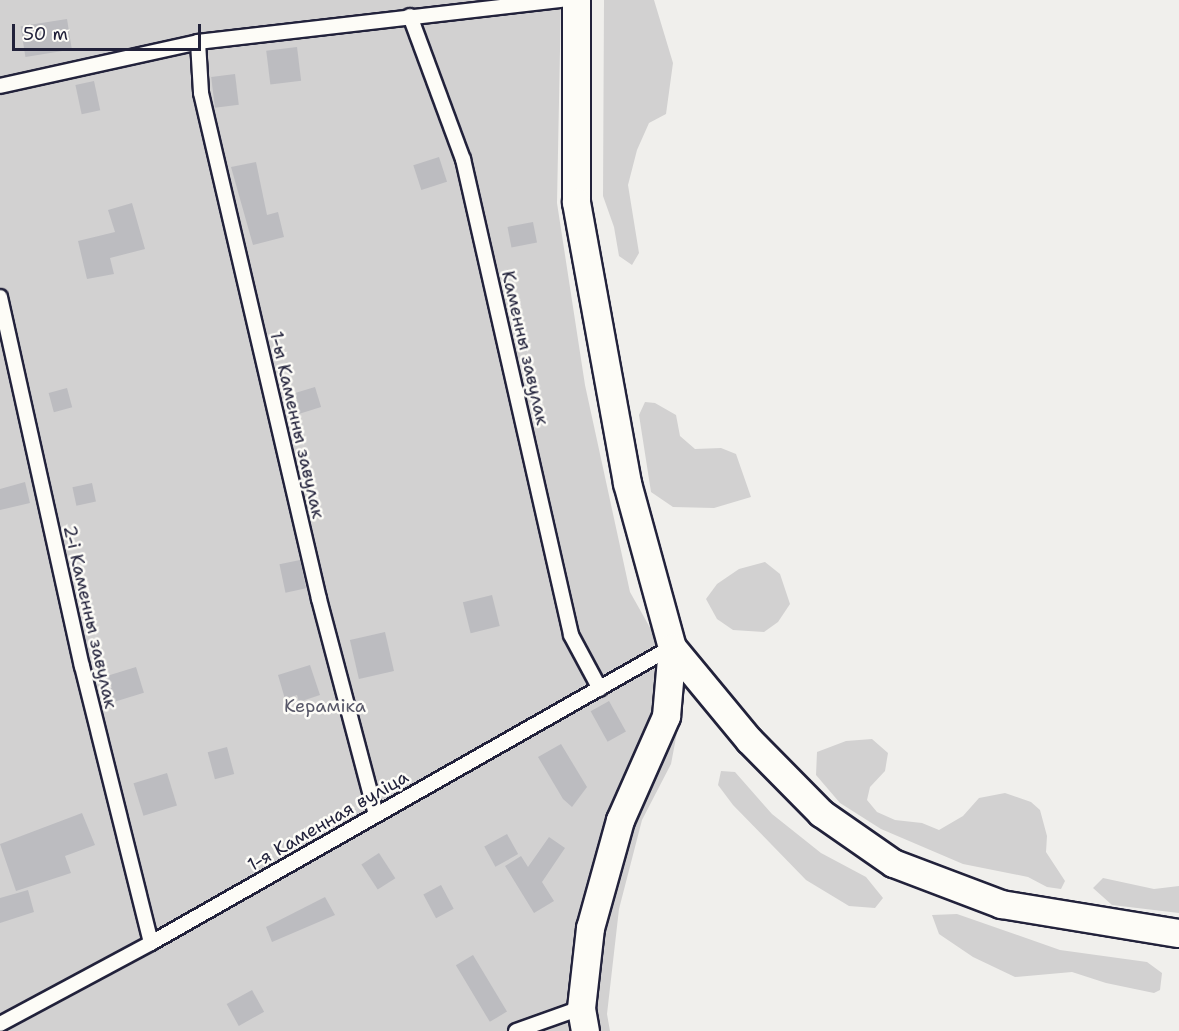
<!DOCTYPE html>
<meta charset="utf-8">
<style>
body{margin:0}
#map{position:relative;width:1179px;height:1031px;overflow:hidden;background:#f0efec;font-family:"Shantell Sans",sans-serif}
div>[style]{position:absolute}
.green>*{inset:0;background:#d2d1d1}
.building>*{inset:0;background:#bcbcc0;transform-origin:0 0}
.roads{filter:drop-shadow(2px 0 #22223b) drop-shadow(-2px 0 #22223b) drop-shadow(0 2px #22223b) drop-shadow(0 -2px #22223b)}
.lane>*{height:14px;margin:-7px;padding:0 7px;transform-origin:7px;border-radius:7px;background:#fdfcf7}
.street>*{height:27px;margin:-13.5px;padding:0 13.5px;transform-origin:13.5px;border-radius:13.5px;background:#fdfcf7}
span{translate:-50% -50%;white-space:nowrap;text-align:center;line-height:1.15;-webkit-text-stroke:5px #fdfcf7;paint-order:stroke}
.street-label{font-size:18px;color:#22223b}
.park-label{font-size:18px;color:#575768}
.scale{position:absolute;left:12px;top:24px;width:189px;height:27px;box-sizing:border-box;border:3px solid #22223b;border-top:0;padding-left:8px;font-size:18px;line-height:21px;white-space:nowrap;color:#22223b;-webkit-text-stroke:4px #fdfcf7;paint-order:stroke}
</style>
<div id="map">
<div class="green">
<div style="clip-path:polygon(0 0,561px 0,557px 203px,585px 385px,630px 592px,685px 690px,671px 764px,642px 820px,619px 909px,607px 1014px,610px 1031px,0 1031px)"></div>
<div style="clip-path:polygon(604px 0,654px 0,673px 63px,666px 114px,649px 123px,637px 150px,628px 185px,639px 253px,632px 265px,619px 256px,614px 227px,603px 196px)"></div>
<div style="clip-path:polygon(645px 402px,655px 403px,676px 415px,680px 436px,695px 449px,721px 448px,736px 454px,751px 497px,714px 508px,673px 507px,651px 492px,639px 415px)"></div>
<div style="clip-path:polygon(765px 562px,780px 574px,790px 604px,778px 622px,764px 632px,733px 630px,717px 619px,706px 599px,717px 584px,739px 569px)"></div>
<div style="clip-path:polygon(872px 739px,888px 753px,885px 771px,870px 787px,867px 800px,877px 812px,895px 820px,922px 823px,939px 830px,963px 816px,979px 798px,1005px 793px,1031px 802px,1040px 810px,1047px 836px,1046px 852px,1065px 881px,1061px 889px,1047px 887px,1028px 877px,963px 864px,881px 829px,840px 803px,816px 775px,817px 752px,846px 741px)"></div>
<div style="clip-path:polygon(721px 771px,735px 772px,772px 814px,821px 853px,866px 877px,883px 898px,875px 908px,849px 906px,806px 880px,733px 805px,718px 785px)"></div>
<div style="clip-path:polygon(1103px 878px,1154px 889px,1179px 886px,1179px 913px,1112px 905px,1093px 888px)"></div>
<div style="clip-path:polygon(957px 914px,1060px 950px,1147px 962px,1162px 973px,1160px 990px,1154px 993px,1106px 983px,1072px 972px,1015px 977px,973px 957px,939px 934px,932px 915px)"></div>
</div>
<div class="building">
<div style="left:67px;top:19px;width:31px;height:47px;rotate:81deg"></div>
<div style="left:297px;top:47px;width:34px;height:31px;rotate:83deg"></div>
<div style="left:235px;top:74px;width:31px;height:24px;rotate:83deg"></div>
<div style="left:94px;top:81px;width:30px;height:19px;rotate:78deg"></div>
<div style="left:439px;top:157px;width:26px;height:27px;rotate:72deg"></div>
<div style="clip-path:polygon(256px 162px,267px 215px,278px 212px,284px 237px,253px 245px,231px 167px)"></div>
<div style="clip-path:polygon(132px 203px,145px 249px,110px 258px,114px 274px,87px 279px,78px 241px,115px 232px,108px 210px)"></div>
<div style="left:533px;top:222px;width:21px;height:26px;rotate:79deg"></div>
<div style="left:315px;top:387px;width:21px;height:26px;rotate:73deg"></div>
<div style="left:67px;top:388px;width:20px;height:19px;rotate:75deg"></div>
<div style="clip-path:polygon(25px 482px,30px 503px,0 510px,0 489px)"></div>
<div style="left:92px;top:483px;width:19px;height:20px;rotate:78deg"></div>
<div style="left:300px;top:560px;width:29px;height:21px;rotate:78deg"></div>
<div style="left:492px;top:595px;width:32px;height:30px;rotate:76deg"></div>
<div style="left:385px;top:632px;width:40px;height:36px;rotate:77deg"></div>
<div style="clip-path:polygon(310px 665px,320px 695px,299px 702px,297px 695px,285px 699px,278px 675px)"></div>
<div style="left:136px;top:667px;width:27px;height:34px;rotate:73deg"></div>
<div style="left:609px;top:701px;width:35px;height:21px;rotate:61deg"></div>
<div style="clip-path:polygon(561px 744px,587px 787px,572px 807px,563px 799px,538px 757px)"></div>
<div style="left:227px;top:747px;width:28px;height:20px;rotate:75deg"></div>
<div style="left:167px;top:773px;width:34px;height:35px;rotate:73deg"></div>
<div style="clip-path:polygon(82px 813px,95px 845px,65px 856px,71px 873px,16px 891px,0 844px)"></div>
<div style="left:507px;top:834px;width:23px;height:26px;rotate:61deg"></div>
<div style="clip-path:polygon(549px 837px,565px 848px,542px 882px,554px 901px,534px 913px,505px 866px,521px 856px,528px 867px)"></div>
<div style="left:379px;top:853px;width:30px;height:21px;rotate:57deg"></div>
<div style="left:441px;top:885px;width:27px;height:20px;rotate:62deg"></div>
<div style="clip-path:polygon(28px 890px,34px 912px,0 923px,0 898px)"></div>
<div style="clip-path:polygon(325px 897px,335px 915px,272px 942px,266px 927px)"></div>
<div style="left:473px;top:955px;width:66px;height:20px;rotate:59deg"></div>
<div style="left:252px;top:990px;width:25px;height:29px;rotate:61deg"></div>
</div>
<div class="roads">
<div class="lane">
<div style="left:410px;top:16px;width:153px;rotate:69.7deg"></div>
<div style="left:463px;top:159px;width:488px;rotate:77.2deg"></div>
<div style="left:571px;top:635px;width:61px;rotate:61.8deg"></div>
<div style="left:198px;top:42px;width:51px;rotate:86.6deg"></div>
<div style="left:201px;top:93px;width:520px;rotate:76.87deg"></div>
<div style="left:319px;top:599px;width:222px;rotate:75.2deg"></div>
<div style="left:0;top:86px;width:203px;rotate:-12.5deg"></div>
<div style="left:198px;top:42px;width:366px;rotate:-6.6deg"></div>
<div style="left:0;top:297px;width:378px;rotate:77.5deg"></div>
<div style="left:82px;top:666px;width:285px;rotate:76deg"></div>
<div style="left:0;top:1024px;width:171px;rotate:-28.2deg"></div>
<div style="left:151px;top:943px;width:599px;rotate:-29.6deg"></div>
<div style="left:516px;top:1031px;width:69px;rotate:-19.5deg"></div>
</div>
<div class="street">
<div style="left:576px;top:0;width:202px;rotate:90deg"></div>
<div style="left:576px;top:202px;width:286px;rotate:79.7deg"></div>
<div style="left:627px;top:483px;width:170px;rotate:74.7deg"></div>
<div style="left:672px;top:647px;width:121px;rotate:50.4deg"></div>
<div style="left:749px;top:740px;width:103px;rotate:45.4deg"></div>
<div style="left:821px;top:813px;width:88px;rotate:34.8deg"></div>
<div style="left:893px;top:863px;width:116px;rotate:20.8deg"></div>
<div style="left:1001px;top:904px;width:180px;rotate:9.3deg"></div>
<div style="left:585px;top:1031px;width:23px;rotate:-100deg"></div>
<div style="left:581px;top:1008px;width:81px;rotate:-83.6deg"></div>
<div style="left:590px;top:928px;width:112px;rotate:-74.5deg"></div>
<div style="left:620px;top:820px;width:114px;rotate:-66.1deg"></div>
<div style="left:666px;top:716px;width:69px;rotate:-85deg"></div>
</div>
</div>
<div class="street-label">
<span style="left:525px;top:348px;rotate:77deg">Каменны завулак</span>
<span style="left:297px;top:425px;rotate:77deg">1-ы Каменны завулак</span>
<span style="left:90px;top:617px;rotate:77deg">2-і Каменны завулак</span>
<span style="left:328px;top:821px;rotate:-30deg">1-я Каменная вуліца</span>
</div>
<div class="park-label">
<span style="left:325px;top:706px">Кераміка</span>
</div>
<div class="scale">50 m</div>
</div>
